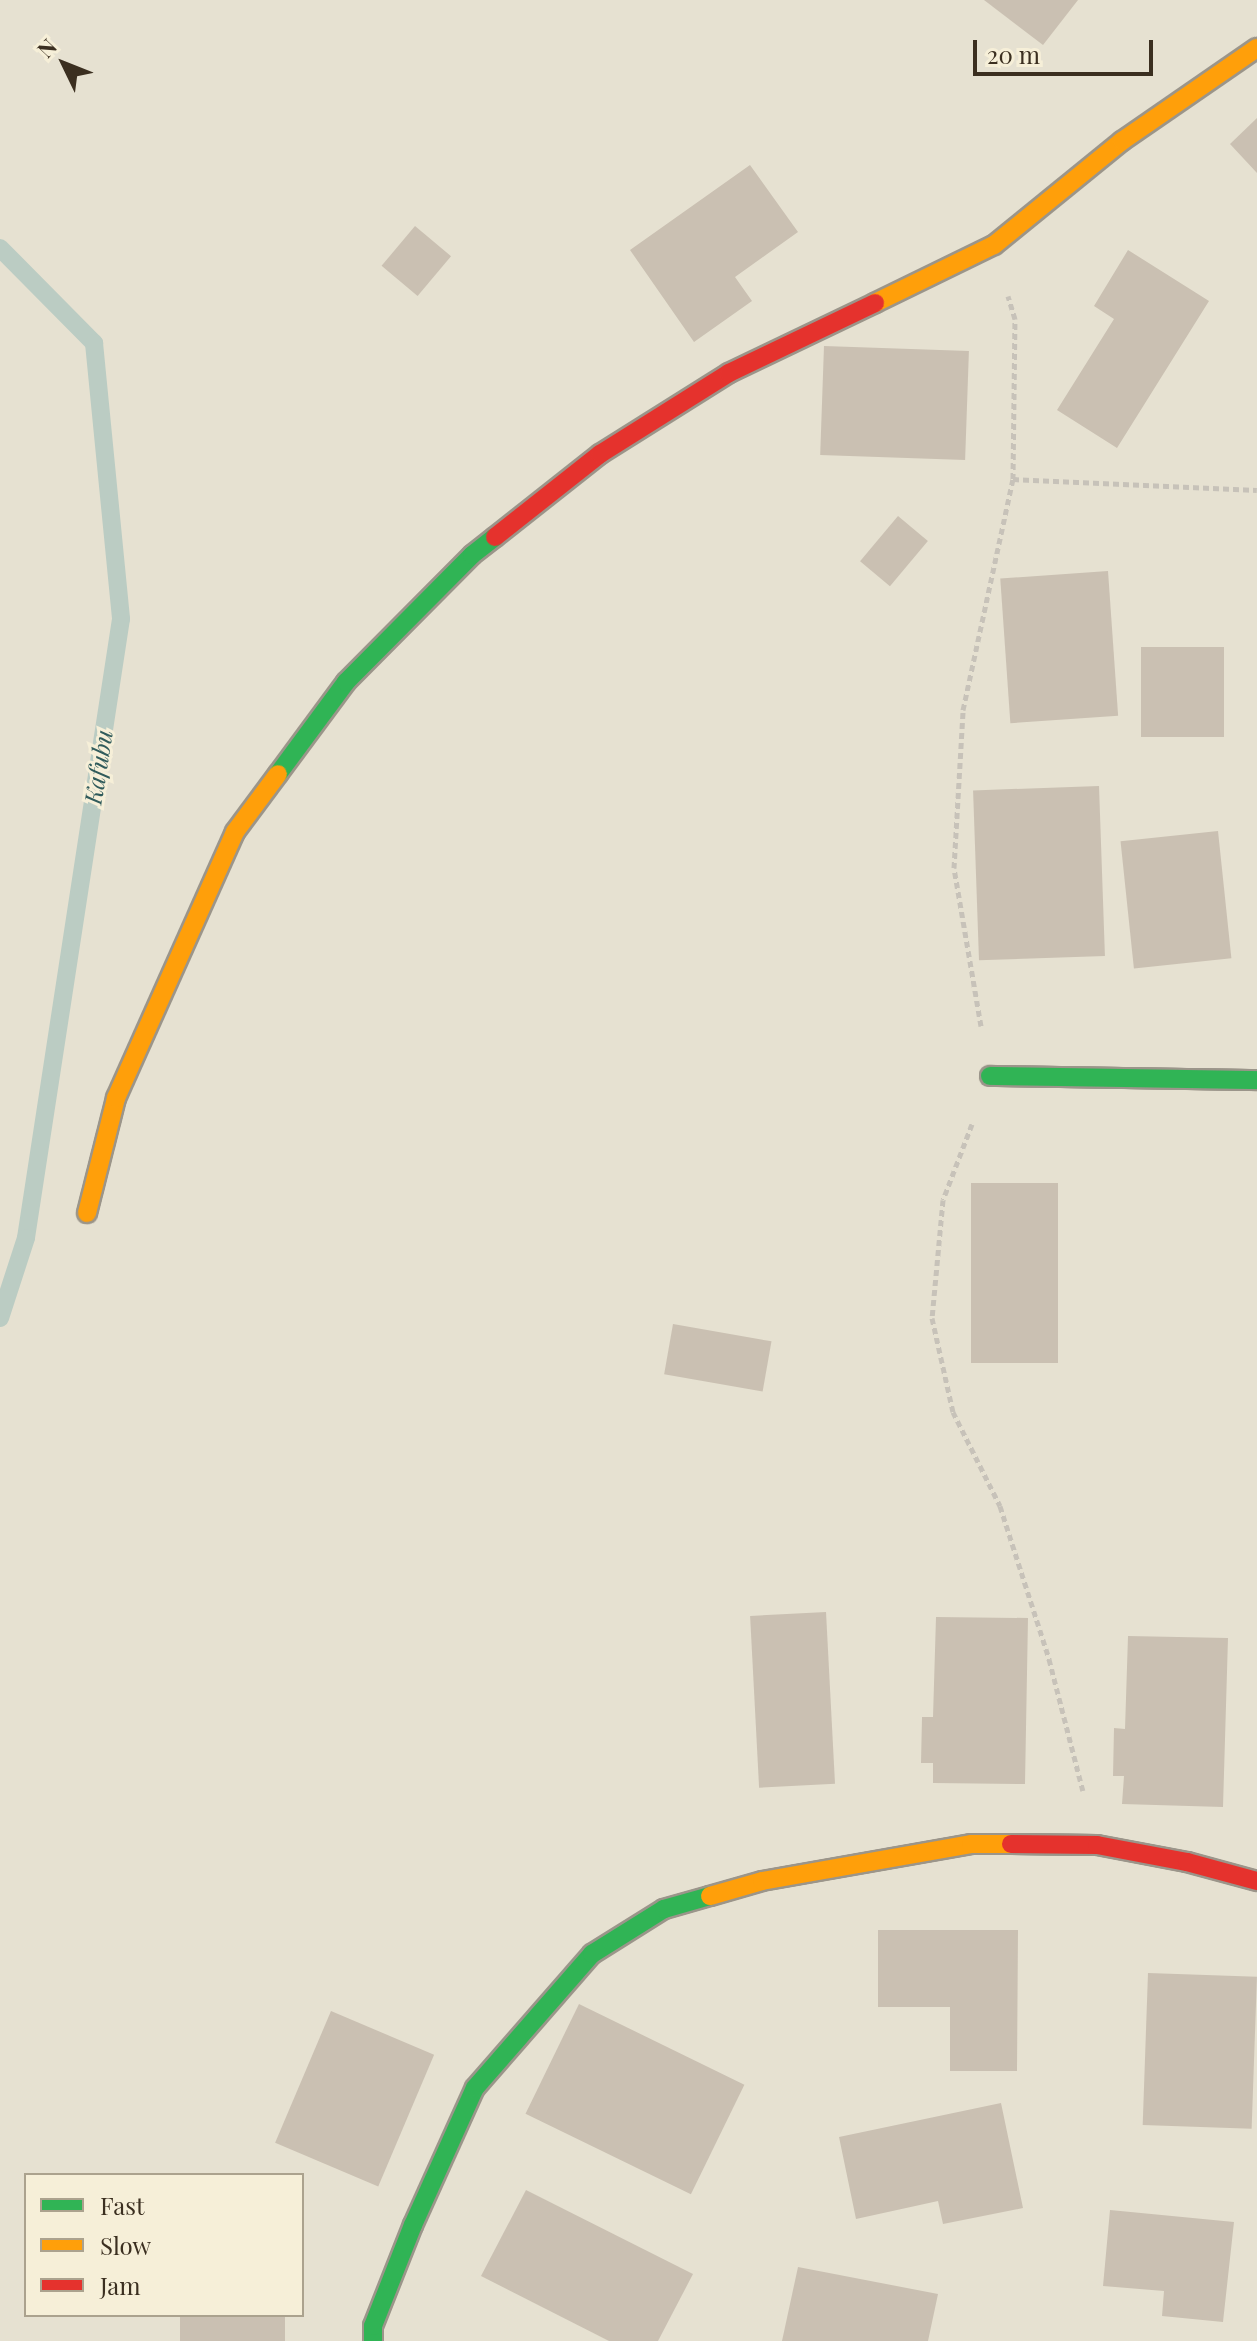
<!DOCTYPE html>
<style>
body{margin:0}
#map{position:relative;width:1257px;height:2341px;overflow:hidden;background:#e6e1d1;font-family:"Playfair Display",serif}
div>[style]{position:absolute}
.stream>*{height:18px;margin:-9px;padding:0 9px;transform-origin:9px;border-radius:9px;background:#bbccc3}
.building>*{inset:0;background:#cac0b2;transform-origin:0 0}
.path>*{height:5px;margin-top:-2.5px;transform-origin:0;background:repeating-linear-gradient(90deg,#c7c2b9 0 6px,transparent 0 10px)}
.roads{filter:drop-shadow(2px 0 #9b958a) drop-shadow(-2px 0 #9b958a) drop-shadow(0 2px #9b958a) drop-shadow(0 -2px #9b958a)}
.fast>*{height:18px;margin:-9px;padding:0 9px;transform-origin:9px;border-radius:9px;background:#30b455}
.slow>*{height:18px;margin:-9px;padding:0 9px;transform-origin:9px;border-radius:9px;background:#ff9f0a}
.jam>*{height:18px;margin:-9px;padding:0 9px;transform-origin:9px;border-radius:9px;background:#e5322d}
span{translate:-50% -50%;white-space:nowrap;text-align:center;line-height:1.15;-webkit-text-stroke:6px #f6efd8;paint-order:stroke}
.water-label{font-size:24px;color:#305b5b;font-style:italic}
.legend{position:absolute;left:24px;top:2173px;width:280px;height:144px;box-sizing:border-box;background:#f6efd8;border:2px solid #aba28e;margin:0;padding:10px 14px;list-style:none;font-size:24px;color:#3b2f20}
.legend li{display:flex;align-items:center;gap:16px;height:40px}
.legend b{width:40px;border:2px solid #aba28e}
.north{position:absolute;left:24px;top:24px;width:80px;height:80px;-webkit-text-stroke:6px #f6efd8;paint-order:stroke;rotate:313deg;font-size:22px;font-weight:700;line-height:32px;text-align:center;color:#3b2f20}
.north::after{content:'';display:block;margin:auto;width:28px;height:36px;background:#3b2f20;clip-path:polygon(50% 0,100% 100%,50% 72%,0 100%)}
.scale{position:absolute;left:973px;top:40px;width:180px;height:36px;box-sizing:border-box;border:4px solid #3b2f20;border-top:0;padding-left:10px;font-size:24px;line-height:28px;white-space:nowrap;color:#3b2f20;-webkit-text-stroke:6px #f6efd8;paint-order:stroke}
</style>
<div id="map">
<div class="stream">
<div style="left:0;top:248px;width:134px;rotate:45.3deg"></div>
<div style="left:94px;top:343px;width:277px;rotate:84.4deg"></div>
<div style="left:121px;top:619px;width:626px;rotate:98.73deg"></div>
<div style="left:26px;top:1238px;width:84px;rotate:108deg"></div>
</div>
<div class="building">
<div style="clip-path:polygon(984px 0,1078px 0,1043px 45px)"></div>
<div style="clip-path:polygon(1257px 118px,1257px 173px,1230px 144px)"></div>
<div style="clip-path:polygon(750px 165px,798px 232px,735px 277px,752px 301px,694px 342px,630px 250px)"></div>
<div style="left:415px;top:226px;width:47px;height:52px;rotate:40deg"></div>
<div style="clip-path:polygon(1128px 250px,1209px 301px,1117px 448px,1057px 410px,1114px 319px,1094px 306px)"></div>
<div style="left:824px;top:346px;width:145px;height:109px;rotate:2deg"></div>
<div style="left:898px;top:516px;width:39px;height:59px;rotate:40deg"></div>
<div style="left:1108px;top:571px;width:145px;height:108px;rotate:86deg"></div>
<div style="left:1141px;top:647px;width:83px;height:90px"></div>
<div style="left:1099px;top:786px;width:170px;height:126px;rotate:88deg"></div>
<div style="left:1218px;top:831px;width:128px;height:98px;rotate:84deg"></div>
<div style="left:1058px;top:1183px;width:180px;height:87px;rotate:90deg"></div>
<div style="left:673px;top:1324px;width:100px;height:51px;rotate:10deg"></div>
<div style="left:826px;top:1612px;width:172px;height:76px;rotate:87deg"></div>
<div style="clip-path:polygon(936px 1617px,1028px 1618px,1025px 1784px,933px 1783px,933px 1763px,921px 1763px,922px 1717px,933px 1717px)"></div>
<div style="clip-path:polygon(1128px 1636px,1228px 1638px,1223px 1807px,1122px 1804px,1124px 1776px,1113px 1776px,1114px 1728px,1125px 1729px)"></div>
<div style="clip-path:polygon(878px 1930px,1018px 1930px,1017px 2071px,950px 2071px,950px 2007px,878px 2007px)"></div>
<div style="left:1148px;top:1973px;width:109px;height:152px;rotate:2deg"></div>
<div style="left:579px;top:2004px;width:184px;height:122px;rotate:26deg"></div>
<div style="left:331px;top:2011px;width:112px;height:143px;rotate:23deg"></div>
<div style="clip-path:polygon(1001px 2103px,1023px 2208px,943px 2224px,938px 2201px,856px 2219px,839px 2137px)"></div>
<div style="clip-path:polygon(526px 2190px,693px 2274px,658px 2341px,609px 2341px,481px 2276px)"></div>
<div style="clip-path:polygon(1110px 2210px,1234px 2222px,1223px 2322px,1162px 2316px,1164px 2291px,1103px 2286px)"></div>
<div style="clip-path:polygon(798px 2267px,938px 2294px,928px 2341px,782px 2341px)"></div>
<div style="left:180px;top:2315px;width:105px;height:26px"></div>
</div>
<div class="path">
<div style="left:1013px;top:479px;width:244px;rotate:2.6deg"></div>
<div style="left:981px;top:1026px;width:160px;rotate:-99.7deg"></div>
<div style="left:954px;top:868px;width:158px;rotate:-86.7deg"></div>
<div style="left:963px;top:710px;width:236px;rotate:-77.8deg"></div>
<div style="left:1013px;top:479px;width:160px;rotate:-89.3deg"></div>
<div style="left:1015px;top:319px;width:24px;rotate:-107deg"></div>
<div style="left:972px;top:1124px;width:81px;rotate:110.9deg"></div>
<div style="left:943px;top:1200px;width:119px;rotate:95.3deg"></div>
<div style="left:932px;top:1318px;width:96px;rotate:77.4deg"></div>
<div style="left:953px;top:1412px;width:105px;rotate:63.4deg"></div>
<div style="left:1000px;top:1506px;width:161px;rotate:72.2deg"></div>
<div style="left:1049px;top:1659px;width:136px;rotate:75.6deg"></div>
</div>
<div class="roads">
<div class="fast">
<div style="left:278px;top:774px;width:114px;rotate:-53.5deg"></div>
<div style="left:346px;top:682px;width:179px;rotate:-45.2deg"></div>
<div style="left:472px;top:555px;width:29px;rotate:-38deg"></div>
<div style="left:990px;top:1076px;width:267px;rotate:0.9deg"></div>
<div style="left:373px;top:2341px;width:15px;rotate:-90deg"></div>
<div style="left:373px;top:2326px;width:109px;rotate:-68.4deg"></div>
<div style="left:413px;top:2225px;width:150px;rotate:-65.7deg"></div>
<div style="left:475px;top:2088px;width:178px;rotate:-48.9deg"></div>
<div style="left:592px;top:1954px;width:85px;rotate:-32deg"></div>
<div style="left:664px;top:1909px;width:48px;rotate:-15.8deg"></div>
</div>
<div class="slow">
<div style="left:875px;top:303px;width:132px;rotate:-26deg"></div>
<div style="left:994px;top:245px;width:165px;rotate:-39.1deg"></div>
<div style="left:1122px;top:141px;width:164px;rotate:-34.6deg"></div>
<div style="left:87px;top:1213px;width:119px;rotate:-75.8deg"></div>
<div style="left:116px;top:1098px;width:291px;rotate:-65.9deg"></div>
<div style="left:235px;top:832px;width:72px;rotate:-53.4deg"></div>
<div style="left:710px;top:1896px;width:54px;rotate:-16.1deg"></div>
<div style="left:762px;top:1881px;width:212px;rotate:-10deg"></div>
<div style="left:971px;top:1844px;width:40px"></div>
</div>
<div class="jam">
<div style="left:495px;top:537px;width:134px;rotate:-38.3deg"></div>
<div style="left:600px;top:454px;width:152px;rotate:-32.1deg"></div>
<div style="left:729px;top:373px;width:162px;rotate:-25.6deg"></div>
<div style="left:1011px;top:1844px;width:86px;rotate:0.7deg"></div>
<div style="left:1097px;top:1845px;width:92px;rotate:10.7deg"></div>
<div style="left:1187px;top:1862px;width:73px;rotate:15.2deg"></div>
</div>
</div>
<div class="water-label">
<span style="left:98px;top:767px;rotate:-81deg">Kafubu</span>
</div>
<ul class="legend">
<li><b style="height:10px;background:#30b455"></b>Fast</li>
<li><b style="height:10px;background:#ff9f0a"></b>Slow</li>
<li><b style="height:10px;background:#e5322d"></b>Jam</li>
</ul>
<div class="north">N</div>
<div class="scale">20 m</div>
</div>
